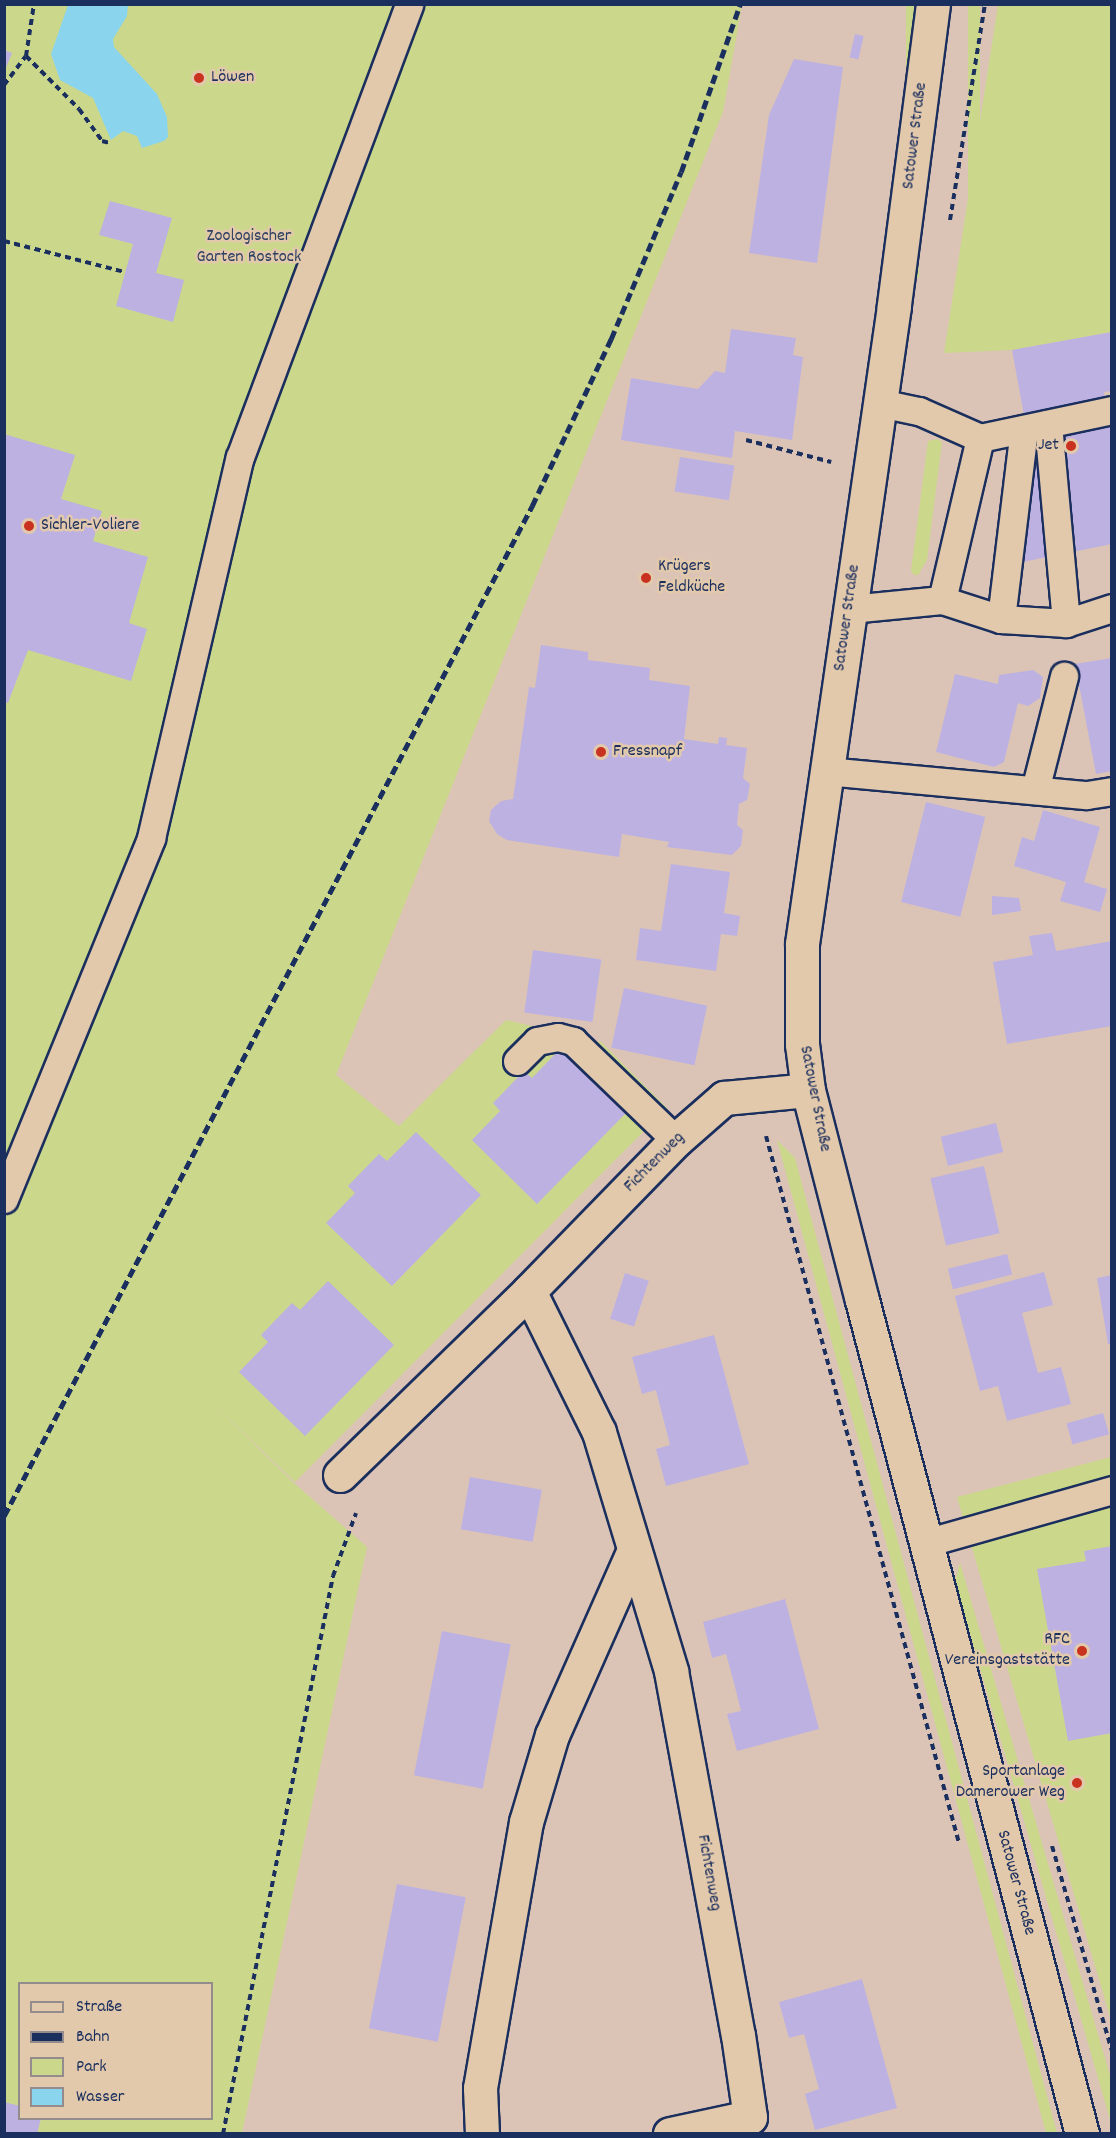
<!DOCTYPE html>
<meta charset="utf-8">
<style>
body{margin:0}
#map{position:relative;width:1116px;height:2138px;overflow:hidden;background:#dbc4b6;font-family:Dekko,sans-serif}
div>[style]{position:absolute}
.green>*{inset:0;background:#cbd88b;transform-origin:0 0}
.water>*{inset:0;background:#8bd4ed}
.building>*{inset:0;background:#bdb1e2;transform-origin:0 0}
.path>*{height:4px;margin-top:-2px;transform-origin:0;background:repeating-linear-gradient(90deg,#1b2f5e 0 6px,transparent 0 10.5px)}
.roads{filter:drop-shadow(2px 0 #1b2f5e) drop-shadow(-2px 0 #1b2f5e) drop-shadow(0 2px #1b2f5e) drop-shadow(0 -2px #1b2f5e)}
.service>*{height:27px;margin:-13.5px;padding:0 13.5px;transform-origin:13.5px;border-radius:13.5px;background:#e3c9ab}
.minor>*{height:33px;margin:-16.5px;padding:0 16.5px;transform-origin:16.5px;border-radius:16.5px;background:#e3c9ab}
.secondary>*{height:33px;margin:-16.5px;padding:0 16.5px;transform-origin:16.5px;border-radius:16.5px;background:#e3c9ab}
.rail>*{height:4.5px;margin-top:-2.25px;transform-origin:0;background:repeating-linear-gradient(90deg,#1b2f5e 0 9px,transparent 0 13.5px)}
.dots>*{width:16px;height:16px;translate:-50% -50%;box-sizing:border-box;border:3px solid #e3c9ab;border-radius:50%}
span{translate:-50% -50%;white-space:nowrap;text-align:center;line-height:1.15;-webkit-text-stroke:5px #e3c9ab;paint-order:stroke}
.poi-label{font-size:18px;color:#1b2f5e}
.left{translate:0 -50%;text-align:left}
.right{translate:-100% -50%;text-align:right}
.street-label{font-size:18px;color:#1b2f5e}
.park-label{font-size:18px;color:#2d4062}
.frame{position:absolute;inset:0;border:6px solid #1b2f5e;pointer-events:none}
.legend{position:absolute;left:18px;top:1982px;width:195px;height:138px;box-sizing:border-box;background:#e3c9ab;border:2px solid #938b8c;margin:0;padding:8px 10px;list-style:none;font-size:18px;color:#1b2f5e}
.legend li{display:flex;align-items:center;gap:12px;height:30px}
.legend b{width:30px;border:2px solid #938b8c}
</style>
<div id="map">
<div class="green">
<div style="clip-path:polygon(evenodd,4px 5px,742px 5px,723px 112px,336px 1075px,399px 1126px,506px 1020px,601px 1042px,667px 1108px,295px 1482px,207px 1398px,294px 1483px,367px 1547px,242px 2133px,5px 2133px,4px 5px,20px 1984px,212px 1984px,212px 2118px,20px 2118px,20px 1984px)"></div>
<div style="left:906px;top:5px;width:13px;height:273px"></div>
<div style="left:968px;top:5px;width:12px;height:316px"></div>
<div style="clip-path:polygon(998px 5px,1111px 5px,1111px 332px,1012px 350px,944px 353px)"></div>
<div style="clip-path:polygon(937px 439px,942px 442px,927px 560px,918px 575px,914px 575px,911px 571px,928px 441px)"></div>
<div style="clip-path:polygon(777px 1140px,795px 1158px,1057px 2133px,1046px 2133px)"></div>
<div style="clip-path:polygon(1111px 1457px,1111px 2020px,957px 1497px)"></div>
<div style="clip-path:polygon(960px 1563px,1111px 2079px,1111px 2123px,955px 1581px)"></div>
</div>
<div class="water">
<div style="clip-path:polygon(68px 5px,128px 5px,127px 16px,113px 39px,114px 47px,157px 94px,167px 117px,168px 137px,164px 141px,142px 148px,137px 136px,123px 131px,111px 140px,93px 98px,60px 80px,51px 54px)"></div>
</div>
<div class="building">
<div style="left:855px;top:34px;width:9px;height:24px;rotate:13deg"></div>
<div style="clip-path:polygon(4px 50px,12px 53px,5px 70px,4px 70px)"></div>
<div style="clip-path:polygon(794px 59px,843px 67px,817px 263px,749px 253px,769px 115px)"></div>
<div style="clip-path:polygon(110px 201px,172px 218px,156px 273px,184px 280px,173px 322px,116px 306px,133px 244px,99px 235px)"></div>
<div style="clip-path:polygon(731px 329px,796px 338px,793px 355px,803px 357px,792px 440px,735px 431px,732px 458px,621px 440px,631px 378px,698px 389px,715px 371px,725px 373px)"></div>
<div style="clip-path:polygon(1112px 332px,1112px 391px,1104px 392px,1112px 433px,1112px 544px,998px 567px,1032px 459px,1012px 350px)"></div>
<div style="clip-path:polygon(4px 434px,75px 455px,61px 499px,102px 511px,93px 541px,148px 557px,129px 623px,147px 629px,131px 681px,28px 650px,8px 703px,4px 702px)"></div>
<div style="left:680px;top:457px;width:55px;height:35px;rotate:9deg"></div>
<div style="clip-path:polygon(541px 645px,588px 652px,588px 660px,650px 668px,649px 680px,690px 686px,684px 739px,718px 744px,719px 737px,727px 738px,726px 745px,747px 748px,743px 778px,750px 784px,747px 800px,739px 804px,737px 825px,743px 830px,741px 846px,732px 855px,667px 847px,669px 842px,622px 834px,619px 857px,507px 840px,497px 834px,489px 821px,491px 810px,501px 801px,513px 799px,529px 687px,535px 688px)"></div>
<div style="clip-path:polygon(1112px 658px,1112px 771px,1096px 774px,1075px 664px)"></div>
<div style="clip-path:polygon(1033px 670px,1043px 677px,1040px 698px,1028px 706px,1018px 703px,1004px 762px,994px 767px,936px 752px,955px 674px,998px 684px,999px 675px)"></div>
<div style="left:926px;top:802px;width:61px;height:103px;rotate:14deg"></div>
<div style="clip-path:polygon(1043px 810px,1100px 827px,1084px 882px,1107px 889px,1100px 912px,1060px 901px,1066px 882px,1014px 866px,1022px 837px,1034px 841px)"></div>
<div style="clip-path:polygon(671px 864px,730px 872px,724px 913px,740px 916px,737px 936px,721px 934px,716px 971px,636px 960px,640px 928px,661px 931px)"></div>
<div style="clip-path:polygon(992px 896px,1019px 898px,1021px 911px,992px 915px)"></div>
<div style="clip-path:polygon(1052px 933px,1056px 951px,1112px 941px,1112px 1026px,1007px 1044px,993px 962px,1033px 955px,1029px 936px)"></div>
<div style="left:533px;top:950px;width:69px;height:63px;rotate:8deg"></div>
<div style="left:624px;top:988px;width:85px;height:61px;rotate:12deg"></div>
<div style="clip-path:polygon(560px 1049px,626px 1113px,537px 1204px,472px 1140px,500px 1111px,493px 1103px,524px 1071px,532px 1078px)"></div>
<div style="left:996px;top:1123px;width:30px;height:57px;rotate:76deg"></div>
<div style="clip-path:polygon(416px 1132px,481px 1195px,392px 1286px,326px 1223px,355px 1193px,348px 1186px,379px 1154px,387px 1161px)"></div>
<div style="left:984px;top:1166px;width:69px;height:55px;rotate:77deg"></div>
<div style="left:1007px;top:1254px;width:21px;height:61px;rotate:76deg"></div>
<div style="clip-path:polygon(1044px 1272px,1053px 1305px,1022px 1313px,1038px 1373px,1061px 1367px,1071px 1404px,1007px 1421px,998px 1386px,980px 1391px,955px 1296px)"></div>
<div style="left:625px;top:1273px;width:25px;height:48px;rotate:18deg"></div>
<div style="clip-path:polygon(1112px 1275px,1112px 1344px,1108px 1344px,1097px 1278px)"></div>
<div style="clip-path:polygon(328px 1281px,394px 1345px,305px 1436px,239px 1372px,268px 1342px,261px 1335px,292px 1303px,300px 1310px)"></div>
<div style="clip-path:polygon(714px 1335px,749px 1464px,666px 1486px,656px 1449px,670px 1445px,656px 1390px,642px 1394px,632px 1357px)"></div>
<div style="left:1103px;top:1413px;width:22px;height:38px;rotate:74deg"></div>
<div style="left:470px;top:1477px;width:73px;height:53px;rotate:10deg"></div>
<div style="clip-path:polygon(1112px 1546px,1112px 1733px,1068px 1741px,1037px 1569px,1086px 1561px,1084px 1551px)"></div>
<div style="clip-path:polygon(785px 1599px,819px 1729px,737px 1751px,727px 1714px,741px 1711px,734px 1683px,726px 1654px,712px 1658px,703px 1622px)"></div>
<div style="left:442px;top:1631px;width:70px;height:147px;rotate:11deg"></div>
<div style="left:397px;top:1884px;width:70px;height:147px;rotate:11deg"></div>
<div style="clip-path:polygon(862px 1979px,897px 2108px,815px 2130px,805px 2094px,819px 2089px,812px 2063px,804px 2034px,789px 2038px,779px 2002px)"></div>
<div style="clip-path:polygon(4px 2102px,20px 2106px,20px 2118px,41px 2118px,37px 2134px,4px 2134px)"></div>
</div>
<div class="path">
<div style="left:26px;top:56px;width:75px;rotate:45deg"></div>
<div style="left:79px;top:109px;width:39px;rotate:54deg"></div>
<div style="left:102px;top:141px;width:8px;rotate:14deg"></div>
<div style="left:4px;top:85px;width:36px;rotate:-53deg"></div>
<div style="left:26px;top:56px;width:53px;rotate:-81.3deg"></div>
<div style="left:950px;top:220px;width:219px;rotate:-80.8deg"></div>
<div style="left:4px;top:241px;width:125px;rotate:14.4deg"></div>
<div style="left:746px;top:440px;width:88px;rotate:14.5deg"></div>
<div style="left:766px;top:1136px;width:733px;rotate:74.73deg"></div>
<div style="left:1052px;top:1846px;width:214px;rotate:73.7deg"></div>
<div style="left:223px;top:2134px;width:569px;rotate:-78.85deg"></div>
<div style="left:333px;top:1576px;width:67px;rotate:-69.9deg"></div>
</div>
<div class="roads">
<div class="service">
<div style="left:880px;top:403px;width:40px;rotate:12deg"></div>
<div style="left:919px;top:411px;width:67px;rotate:23.9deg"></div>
<div style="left:980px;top:438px;width:135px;rotate:-12deg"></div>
<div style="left:1048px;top:424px;width:200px;rotate:84.8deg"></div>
<div style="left:942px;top:600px;width:166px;rotate:-76.8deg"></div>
<div style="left:850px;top:609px;width:92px;rotate:-5.6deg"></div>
<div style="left:942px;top:600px;width:62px;rotate:17.9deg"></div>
<div style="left:1001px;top:619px;width:65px;rotate:3.5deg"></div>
<div style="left:1066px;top:623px;width:48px;rotate:-18.1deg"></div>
<div style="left:1001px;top:619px;width:191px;rotate:-83.1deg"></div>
<div style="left:826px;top:771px;width:262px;rotate:5.3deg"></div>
<div style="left:1087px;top:795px;width:25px;rotate:-9deg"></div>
<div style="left:1035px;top:790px;width:118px;rotate:-75.7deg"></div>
<div style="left:517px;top:1061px;width:28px;rotate:-45deg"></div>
<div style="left:537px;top:1041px;width:21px;rotate:-11deg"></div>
<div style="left:558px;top:1037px;width:16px;rotate:15deg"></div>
<div style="left:573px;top:1041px;width:143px;rotate:43.9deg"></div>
<div style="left:4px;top:1199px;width:390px;rotate:-67.8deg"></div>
<div style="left:151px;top:838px;width:391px;rotate:-76.9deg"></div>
<div style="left:240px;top:457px;width:483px;rotate:-69.5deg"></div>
<div style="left:925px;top:1543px;width:194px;rotate:-15.8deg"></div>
</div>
<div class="minor">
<div style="left:529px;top:1291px;width:157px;rotate:63.6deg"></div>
<div style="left:599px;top:1432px;width:250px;rotate:73.2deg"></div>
<div style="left:671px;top:1671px;width:370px;rotate:79.6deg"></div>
<div style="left:738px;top:2035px;width:83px;rotate:81.7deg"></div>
<div style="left:750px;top:2117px;width:82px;rotate:168deg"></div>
<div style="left:340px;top:1475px;width:264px;rotate:-44.2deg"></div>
<div style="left:529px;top:1291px;width:211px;rotate:-45.8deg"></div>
<div style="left:676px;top:1140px;width:64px;rotate:-41.2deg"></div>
<div style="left:724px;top:1098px;width:84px;rotate:-5.4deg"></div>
<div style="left:482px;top:2134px;width:46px;rotate:-92.5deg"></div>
<div style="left:480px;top:2088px;width:270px;rotate:-80.2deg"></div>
<div style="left:526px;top:1822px;width:91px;rotate:-73.4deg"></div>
<div style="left:552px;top:1735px;width:200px;rotate:-66.1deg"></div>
</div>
<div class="secondary">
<div style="left:933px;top:4px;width:305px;rotate:97.4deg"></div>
<div style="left:894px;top:306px;width:645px;rotate:98.21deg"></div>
<div style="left:802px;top:944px;width:100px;rotate:90deg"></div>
<div style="left:802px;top:1044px;width:46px;rotate:82.6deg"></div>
<div style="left:808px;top:1090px;width:217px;rotate:75.6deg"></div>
<div style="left:862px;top:1300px;width:863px;rotate:75.22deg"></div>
</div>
</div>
<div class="rail">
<div style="left:4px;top:1516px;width:1140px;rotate:-62.4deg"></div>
<div style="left:532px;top:506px;width:185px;rotate:-64.7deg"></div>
<div style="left:611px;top:339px;width:181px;rotate:-67.3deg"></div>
<div style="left:681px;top:172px;width:178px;rotate:-70.6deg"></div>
</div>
<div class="dots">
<div style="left:199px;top:78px;background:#c8321e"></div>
<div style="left:1071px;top:446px;background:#c8321e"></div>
<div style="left:29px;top:526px;background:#c8321e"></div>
<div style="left:646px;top:578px;background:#c8321e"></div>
<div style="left:601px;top:752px;background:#c8321e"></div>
<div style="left:1082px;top:1651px;background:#c8321e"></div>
<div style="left:1077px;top:1783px;background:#c8321e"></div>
</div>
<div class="poi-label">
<span class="left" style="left:211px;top:78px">Löwen</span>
<span class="right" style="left:1059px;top:446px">Jet</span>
<span class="left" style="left:41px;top:526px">Sichler-Voliere</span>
<span class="left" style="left:658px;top:578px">Krügers<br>Feldküche</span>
<span class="left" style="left:613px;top:752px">Fressnapf</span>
<span class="right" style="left:1070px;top:1651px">RFC<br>Vereinsgaststätte</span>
<span class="right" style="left:1065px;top:1783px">Sportanlage<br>Damerower Weg</span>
</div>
<div class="street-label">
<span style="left:916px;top:136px;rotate:-83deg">Satower Straße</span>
<span style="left:848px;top:618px;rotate:-82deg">Satower Straße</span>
<span style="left:814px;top:1099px;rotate:79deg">Satower Straße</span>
<span style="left:655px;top:1163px;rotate:-45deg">Fichtenweg</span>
<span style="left:708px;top:1873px;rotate:80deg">Fichtenweg</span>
<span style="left:1015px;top:1883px;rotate:75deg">Satower Straße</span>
</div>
<div class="park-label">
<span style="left:249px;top:248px">Zoologischer<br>Garten Rostock</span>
</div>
<div class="frame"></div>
<ul class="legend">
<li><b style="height:8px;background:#e3c9ab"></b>Straße</li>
<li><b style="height:8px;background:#1b2f5e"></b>Bahn</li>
<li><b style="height:16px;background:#cbd88b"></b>Park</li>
<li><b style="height:16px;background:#8bd4ed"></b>Wasser</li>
</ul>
</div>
